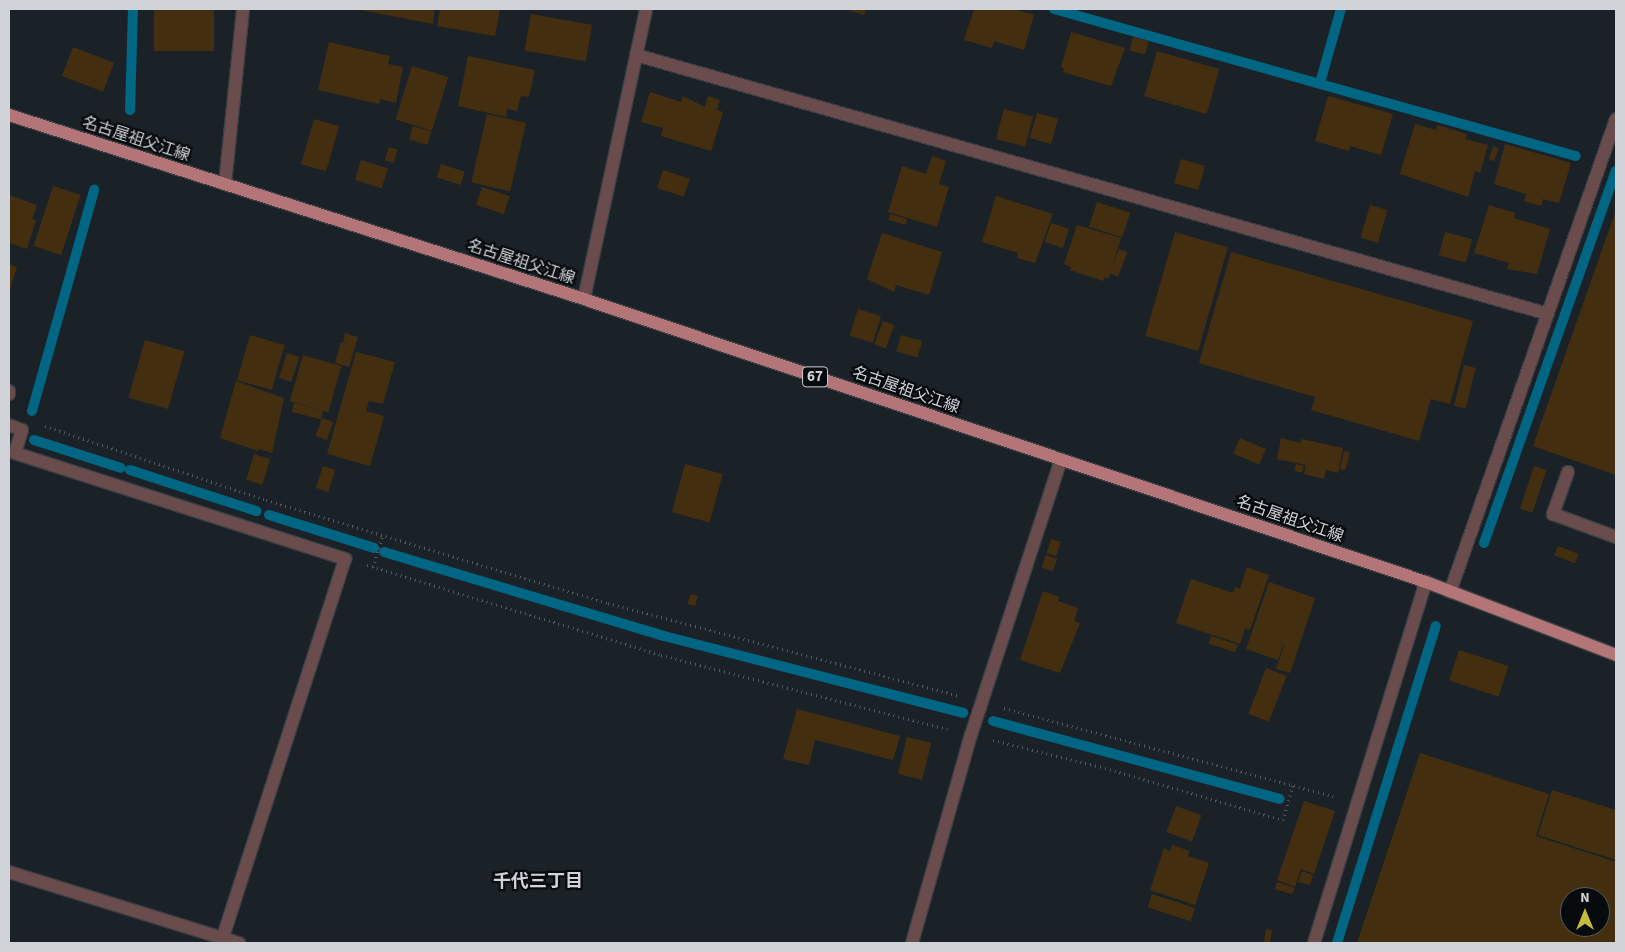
<!DOCTYPE html>
<meta charset="utf-8">
<style>
body{margin:0}
#map{position:relative;width:1625px;height:952px;overflow:hidden;background:#1b2227;font-family:"Source Sans 3","Noto Sans JP",sans-serif}
div>[style]{position:absolute}
.stream>*{height:10px;margin:-5px;padding:0 5px;transform-origin:5px;border-radius:5px;background:#006684}
.building>*{inset:0;background:#442e10;transform-origin:0 0}
.path>*{height:3px;margin-top:-1.5px;transform-origin:0;background:repeating-linear-gradient(90deg,#545a5f 0 1px,transparent 0 5px)}
.roads{filter:drop-shadow(1px 0 #383e43) drop-shadow(-1px 0 #383e43) drop-shadow(0 1px #383e43) drop-shadow(0 -1px #383e43)}
.service>*{height:12px;margin:-6px;padding:0 6px;transform-origin:6px;border-radius:6px;background:#6a4c4c}
.minor>*{height:12px;margin:-6px;padding:0 6px;transform-origin:6px;border-radius:6px;background:#6a4c4c}
.primary>*{height:12px;margin:-6px;padding:0 6px;transform-origin:6px;border-radius:6px;background:#b37577}
span{translate:-50% -50%;white-space:nowrap;text-align:center;line-height:1.15;-webkit-text-stroke:4.5px #080b0d;paint-order:stroke}
.shield-label span{padding:1px 4px;background:#080b0d;border:1px solid;border-radius:4px;-webkit-text-stroke-width:0}
.shield-label{font-size:15px;color:#d0d4d8;font-weight:700}
.street-label{font-size:16px;color:#d0d4d8}
.neighbourhood-label{font-size:18px;color:#d0d4d8;font-weight:700}
.frame{position:absolute;inset:0;border:10px solid #d0d4d8;pointer-events:none}
.north{position:absolute;left:1560px;top:887px;width:50px;height:50px;box-sizing:border-box;background:#080b0d;border:1px solid #585b5e;border-radius:50%;rotate:0deg;font-size:14px;font-weight:700;line-height:20px;text-align:center;color:#d0d4d8}
.north::after{content:'';display:block;margin:auto;width:18px;height:22px;background:#c5bc3d;clip-path:polygon(50% 0,100% 100%,50% 72%,0 100%)}
</style>
<div id="map">
<div class="stream">
<div style="left:1054px;top:9px;width:542px;rotate:15.73deg"></div>
<div style="left:1320px;top:83px;width:77px;rotate:-74.2deg"></div>
<div style="left:130px;top:110px;width:101px;rotate:-88.3deg"></div>
<div style="left:32px;top:411px;width:230px;rotate:-74.3deg"></div>
<div style="left:34px;top:440px;width:91px;rotate:17.8deg"></div>
<div style="left:130px;top:470px;width:133px;rotate:18deg"></div>
<div style="left:269px;top:515px;width:110px;rotate:17.4deg"></div>
<div style="left:1484px;top:543px;width:395px;rotate:-70.5deg"></div>
<div style="left:384px;top:552px;width:292px;rotate:16.7deg"></div>
<div style="left:664px;top:636px;width:309px;rotate:14.4deg"></div>
<div style="left:993px;top:721px;width:297px;rotate:15.2deg"></div>
<div style="left:1337px;top:943px;width:332px;rotate:-72.7deg"></div>
</div>
<div class="building">
<div style="left:154px;top:9px;width:60px;height:42px"></div>
<div style="clip-path:polygon(356px 9px,435px 9px,433px 24px)"></div>
<div style="clip-path:polygon(440px 9px,500px 9px,495px 36px,437px 26px)"></div>
<div style="clip-path:polygon(845px 9px,866px 9px,864px 15px)"></div>
<div style="clip-path:polygon(974px 9px,1012px 9px,1034px 15px,1024px 50px,994px 41px,992px 48px,964px 40px)"></div>
<div style="left:531px;top:14px;width:62px;height:37px;rotate:10deg"></div>
<div style="clip-path:polygon(1071px 32px,1125px 48px,1111px 86px,1063px 72px,1064px 68px,1061px 67px)"></div>
<div style="left:1133px;top:37px;width:16px;height:14px;rotate:14deg"></div>
<div style="clip-path:polygon(329px 42px,390px 56px,388px 64px,403px 67px,396px 103px,380px 99px,379px 104px,318px 90px)"></div>
<div style="left:73px;top:47px;width:44px;height:31px;rotate:21deg"></div>
<div style="left:1157px;top:51px;width:65px;height:47px;rotate:16deg"></div>
<div style="clip-path:polygon(468px 56px,535px 70px,529px 97px,521px 96px,517px 111px,507px 109px,506px 117px,458px 106px)"></div>
<div style="left:412px;top:66px;width:38px;height:56px;rotate:17deg"></div>
<div style="clip-path:polygon(650px 92px,681px 102px,683px 96px,705px 107px,708px 96px,720px 100px,717px 110px,723px 112px,711px 151px,661px 136px,663px 128px,641px 122px)"></div>
<div style="clip-path:polygon(1328px 96px,1393px 114px,1381px 155px,1350px 146px,1349px 151px,1315px 141px)"></div>
<div style="left:1004px;top:109px;width:30px;height:31px;rotate:15deg"></div>
<div style="left:1037px;top:113px;width:22px;height:26px;rotate:16deg"></div>
<div style="left:487px;top:114px;width:40px;height:70px;rotate:13deg"></div>
<div style="left:314px;top:119px;width:26px;height:47px;rotate:16deg"></div>
<div style="clip-path:polygon(1415px 124px,1436px 130px,1437px 125px,1467px 134px,1465px 139px,1488px 145px,1480px 173px,1475px 171px,1468px 197px,1400px 174px)"></div>
<div style="left:413px;top:126px;width:19px;height:14px;rotate:16deg"></div>
<div style="clip-path:polygon(1505px 144px,1571px 163px,1559px 203px,1543px 199px,1541px 206px,1524px 201px,1526px 194px,1494px 184px)"></div>
<div style="left:1493px;top:146px;width:6px;height:14px;rotate:18deg"></div>
<div style="left:389px;top:147px;width:9px;height:14px;rotate:18deg"></div>
<div style="clip-path:polygon(932px 156px,946px 161px,939px 184px,949px 187px,937px 227px,888px 212px,902px 166px,926px 174px)"></div>
<div style="left:1181px;top:159px;width:25px;height:25px;rotate:16deg"></div>
<div style="left:361px;top:160px;width:28px;height:21px;rotate:17deg"></div>
<div style="left:441px;top:164px;width:25px;height:14px;rotate:18deg"></div>
<div style="left:663px;top:170px;width:28px;height:19px;rotate:18deg"></div>
<div style="left:53px;top:186px;width:29px;height:63px;rotate:18deg"></div>
<div style="left:482px;top:187px;width:29px;height:19px;rotate:18deg"></div>
<div style="clip-path:polygon(9px 195px,37px 205px,32px 219px,36px 220px,27px 249px,9px 243px)"></div>
<div style="clip-path:polygon(996px 196px,1053px 214px,1035px 263px,1017px 258px,1018px 253px,982px 242px)"></div>
<div style="left:1097px;top:202px;width:35px;height:26px;rotate:18deg"></div>
<div style="left:1370px;top:205px;width:18px;height:34px;rotate:16deg"></div>
<div style="clip-path:polygon(1489px 205px,1515px 213px,1514px 218px,1550px 229px,1537px 274px,1507px 269px,1509px 263px,1474px 253px)"></div>
<div style="clip-path:polygon(1616px 210px,1616px 475px,1533px 446px)"></div>
<div style="left:890px;top:214px;width:18px;height:6px;rotate:16deg"></div>
<div style="left:1051px;top:223px;width:19px;height:20px;rotate:18deg"></div>
<div style="clip-path:polygon(1077px 225px,1121px 238px,1109px 278px,1105px 277px,1103px 281px,1070px 270px,1071px 267px,1064px 264px)"></div>
<div style="left:1175px;top:232px;width:55px;height:108px;rotate:16deg"></div>
<div style="left:1445px;top:232px;width:28px;height:24px;rotate:15deg"></div>
<div style="clip-path:polygon(882px 233px,942px 252px,929px 295px,896px 285px,894px 292px,867px 279px)"></div>
<div style="left:1119px;top:249px;width:9px;height:26px;rotate:21deg"></div>
<div style="clip-path:polygon(1231px 252px,1473px 321px,1450px 404px,1431px 399px,1419px 441px,1311px 410px,1315px 397px,1199px 363px)"></div>
<div style="clip-path:polygon(9px 264px,17px 267px,9px 292px)"></div>
<div style="left:858px;top:309px;width:24px;height:28px;rotate:17deg"></div>
<div style="left:883px;top:321px;width:12px;height:25px;rotate:20deg"></div>
<div style="clip-path:polygon(345px 333px,358px 337px,349px 367px,335px 363px,341px 342px,351px 345px,343px 342px)"></div>
<div style="left:250px;top:335px;width:36px;height:47px;rotate:16deg"></div>
<div style="left:901px;top:335px;width:22px;height:17px;rotate:16deg"></div>
<div style="left:145px;top:340px;width:41px;height:60px;rotate:16deg"></div>
<div style="clip-path:polygon(356px 352px,395px 362px,383px 404px,369px 401px,366px 411px,384px 416px,370px 466px,327px 454px)"></div>
<div style="left:287px;top:353px;width:13px;height:26px;rotate:18deg"></div>
<div style="left:303px;top:355px;width:40px;height:48px;rotate:16deg"></div>
<div style="left:1464px;top:365px;width:12px;height:42px;rotate:14deg"></div>
<div style="clip-path:polygon(236px 381px,284px 398px,272px 453px,259px 449px,258px 451px,220px 438px)"></div>
<div style="left:294px;top:403px;width:30px;height:9px;rotate:15deg"></div>
<div style="left:322px;top:418px;width:12px;height:19px;rotate:20deg"></div>
<div style="left:1240px;top:438px;width:28px;height:17px;rotate:23deg"></div>
<div style="clip-path:polygon(1281px 438px,1301px 443px,1301px 439px,1343px 448px,1338px 473px,1326px 470px,1324px 479px,1304px 474px,1306px 465px,1277px 459px)"></div>
<div style="clip-path:polygon(1344px 451px,1350px 452px,1345px 471px,1340px 469px)"></div>
<div style="left:254px;top:454px;width:17px;height:27px;rotate:17deg"></div>
<div style="left:685px;top:464px;width:39px;height:50px;rotate:15deg"></div>
<div style="left:1296px;top:464px;width:8px;height:7px;rotate:14deg"></div>
<div style="left:323px;top:466px;width:13px;height:23px;rotate:18deg"></div>
<div style="left:1534px;top:466px;width:13px;height:45px;rotate:18deg"></div>
<div style="left:1051px;top:539px;width:10px;height:15px;rotate:17deg"></div>
<div style="left:1558px;top:546px;width:22px;height:10px;rotate:21deg"></div>
<div style="left:1046px;top:555px;width:12px;height:13px;rotate:20deg"></div>
<div style="clip-path:polygon(1247px 567px,1269px 575px,1250px 630px,1245px 628px,1240px 644px,1176px 623px,1191px 579px,1233px 593px,1235px 587px,1240px 589px)"></div>
<div style="clip-path:polygon(1269px 582px,1315px 598px,1290px 673px,1276px 669px,1284px 646px,1271px 642px,1283px 646px,1278px 660px,1246px 649px)"></div>
<div style="clip-path:polygon(1043px 591px,1059px 597px,1058px 601px,1078px 608px,1074px 621px,1080px 623px,1060px 673px,1020px 660px)"></div>
<div style="clip-path:polygon(691px 594px,698px 596px,695px 606px,687px 604px)"></div>
<div style="left:1211px;top:636px;width:28px;height:8px;rotate:18deg"></div>
<div style="left:1459px;top:650px;width:52px;height:32px;rotate:18deg"></div>
<div style="left:1266px;top:668px;width:22px;height:49px;rotate:21deg"></div>
<div style="clip-path:polygon(797px 709px,900px 736px,893px 760px,815px 740px,809px 765px,783px 759px)"></div>
<div style="left:907px;top:737px;width:25px;height:38px;rotate:14deg"></div>
<div style="clip-path:polygon(evenodd,1420px 753px,1549px 794px,1536px 836px,1616px 862px,1616px 943px,1357px 943px,1420px 753px,1570px 897px,1600px 897px,1600px 927px,1570px 927px,1570px 897px)"></div>
<div style="clip-path:polygon(1552px 790px,1616px 810px,1616px 860px,1538px 835px)"></div>
<div style="clip-path:polygon(1304px 801px,1335px 811px,1314px 874px,1301px 869px,1295px 887px,1277px 880px)"></div>
<div style="left:1176px;top:806px;width:27px;height:28px;rotate:20deg"></div>
<div style="clip-path:polygon(1172px 845px,1190px 851px,1188px 856px,1209px 863px,1195px 905px,1150px 890px,1164px 848px,1170px 851px)"></div>
<div style="clip-path:polygon(1302px 871px,1313px 875px,1310px 885px,1298px 882px)"></div>
<div style="clip-path:polygon(1277px 882px,1295px 888px,1292px 894px,1275px 889px)"></div>
<div style="left:1152px;top:894px;width:45px;height:14px;rotate:18deg"></div>
<div style="left:1266px;top:929px;width:6px;height:13px;rotate:9deg"></div>
</div>
<div class="path">
<div style="left:45px;top:426px;width:233px;rotate:18.5deg"></div>
<div style="left:266px;top:500px;width:357px;rotate:16.8deg"></div>
<div style="left:608px;top:603px;width:363px;rotate:14.8deg"></div>
<div style="left:367px;top:565px;width:307px;rotate:17deg"></div>
<div style="left:661px;top:655px;width:296px;rotate:14.5deg"></div>
<div style="left:373px;top:567px;width:34px;rotate:-73deg"></div>
<div style="left:1004px;top:708px;width:344px;rotate:15deg"></div>
<div style="left:993px;top:740px;width:115px;rotate:14deg"></div>
<div style="left:1105px;top:768px;width:185px;rotate:16.3deg"></div>
<div style="left:1283px;top:820px;width:36px;rotate:-74deg"></div>
</div>
<div class="roads">
<div class="service">
<div style="left:225px;top:184px;width:176px;rotate:-84.1deg"></div>
<div style="left:1568px;top:472px;width:45px;rotate:109.7deg"></div>
<div style="left:1553px;top:514px;width:67px;rotate:20.1deg"></div>
</div>
<div class="minor">
<div style="left:636px;top:55px;width:948px;rotate:15.85deg"></div>
<div style="left:584px;top:299px;width:297px;rotate:-77.9deg"></div>
<div style="left:9px;top:391px;width:3px;rotate:90deg"></div>
<div style="left:9px;top:425px;width:14px;rotate:21deg"></div>
<div style="left:22px;top:430px;width:24px;rotate:107deg"></div>
<div style="left:15px;top:453px;width:347px;rotate:17.8deg"></div>
<div style="left:345px;top:559px;width:404px;rotate:107.9deg"></div>
<div style="left:1450px;top:592px;width:501px;rotate:-70.66deg"></div>
<div style="left:9px;top:872px;width:241px;rotate:17.2deg"></div>
<div style="left:912px;top:943px;width:216px;rotate:-74.2deg"></div>
<div style="left:971px;top:735px;width:290px;rotate:-71.9deg"></div>
<div style="left:1314px;top:943px;width:378px;rotate:-72.8deg"></div>
</div>
<div class="primary">
<div style="left:9px;top:115px;width:604px;rotate:17.74deg"></div>
<div style="left:584px;top:299px;width:888px;rotate:18.58deg"></div>
<div style="left:1426px;top:582px;width:204px;rotate:21deg"></div>
</div>
</div>
<div class="shield-label">
<span style="left:815px;top:377px">67</span>
</div>
<div class="street-label">
<span style="left:136px;top:139px;rotate:18deg">名古屋祖父江線</span>
<span style="left:521px;top:262px;rotate:18deg">名古屋祖父江線</span>
<span style="left:906px;top:390px;rotate:19deg">名古屋祖父江線</span>
<span style="left:1290px;top:519px;rotate:19deg">名古屋祖父江線</span>
</div>
<div class="neighbourhood-label">
<span style="left:538px;top:882px">千代三丁目</span>
</div>
<div class="frame"></div>
<div class="north">N</div>
</div>
